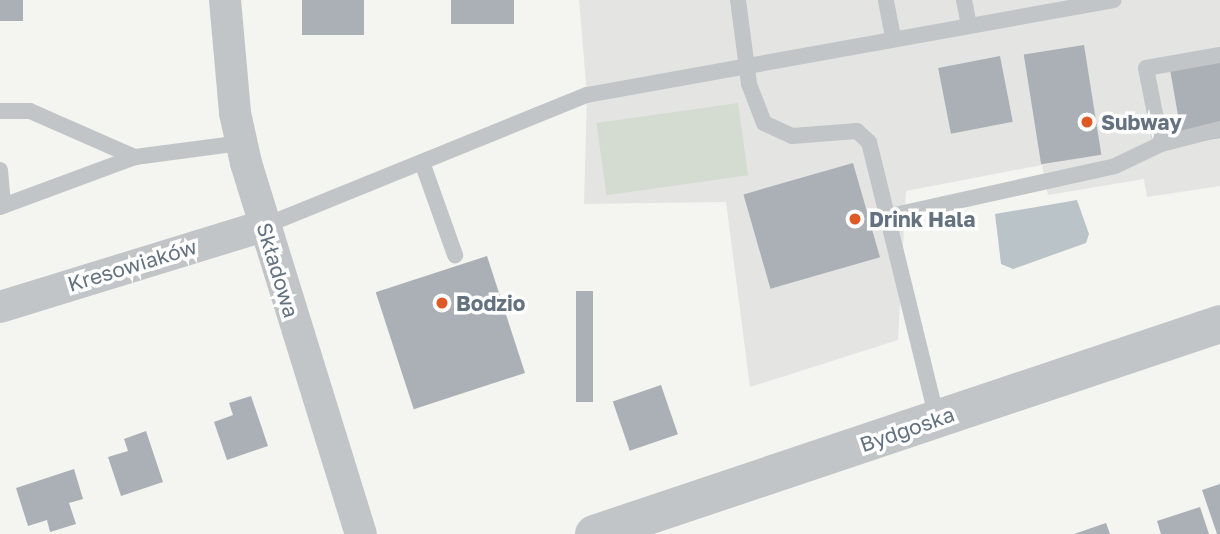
<!DOCTYPE html>
<meta charset="utf-8">
<style>
body{margin:0}
#map{position:relative;width:1220px;height:534px;overflow:hidden;background:#f4f4f0;font-family:"Golos Text",sans-serif}
div>[style]{position:absolute}
.built>*{inset:0;background:#e4e5e3}
.green>*{inset:0;background:#d4dbd1;transform-origin:0 0}
.water>*{inset:0;background:#bac4c8}
.building>*{inset:0;background:#aab0b6;transform-origin:0 0}
.service>*{height:16px;margin:-8px;padding:0 8px;transform-origin:8px;border-radius:8px;background:#c2c5c8}
.minor>*{height:32px;margin:-16px;padding:0 16px;transform-origin:16px;border-radius:16px;background:#c2c5c8}
.tertiary>*{height:38px;margin:-19px;padding:0 19px;transform-origin:19px;border-radius:19px;background:#c2c5c8}
.dots>*{width:19px;height:19px;translate:-50% -50%;box-sizing:border-box;border:4px solid #fff;border-radius:50%}
span{translate:-50% -50%;white-space:nowrap;text-align:center;line-height:1.15;-webkit-text-stroke:7px #fff;paint-order:stroke}
.poi-label{font-size:21px;color:#647280;font-weight:700}
.left{translate:0 -50%;text-align:left}
.street-label{font-size:21px;color:#647280}
</style>
<div id="map">
<div class="built">
<div style="clip-path:polygon(579px 0,1220px 0,1220px 186px,1147px 197px,1144px 179px,1048px 195px,1042px 165px,906px 191px,898px 340px,750px 387px,726px 202px,584px 204px,587px 95px)"></div>
</div>
<div class="green">
<div style="left:738px;top:103px;width:73px;height:143px;rotate:82deg"></div>
</div>
<div class="water">
<div style="clip-path:polygon(1077px 200px,1089px 234px,1086px 243px,1013px 269px,1001px 264px,995px 214px)"></div>
</div>
<div class="building">
<div style="left:0;top:0;width:23px;height:21px"></div>
<div style="left:302px;top:0;width:62px;height:35px"></div>
<div style="left:451px;top:0;width:63px;height:24px"></div>
<div style="left:1084px;top:45px;width:111px;height:61px;rotate:81deg"></div>
<div style="clip-path:polygon(1220px 50px,1220px 138px,1183px 144px,1168px 58px)"></div>
<div style="left:1000px;top:56px;width:67px;height:63px;rotate:79deg"></div>
<div style="left:853px;top:163px;width:98px;height:114px;rotate:74deg"></div>
<div style="left:487px;top:256px;width:123px;height:117px;rotate:72deg"></div>
<div style="left:576px;top:291px;width:17px;height:111px"></div>
<div style="left:661px;top:385px;width:52px;height:51px;rotate:71deg"></div>
<div style="clip-path:polygon(251px 396px,268px 446px,227px 460px,214px 422px,233px 415px,229px 403px)"></div>
<div style="clip-path:polygon(146px 431px,163px 482px,121px 496px,108px 457px,128px 451px,124px 439px)"></div>
<div style="clip-path:polygon(74px 469px,83px 499px,69px 503px,76px 524px,50px 532px,47px 520px,28px 526px,16px 488px)"></div>
<div style="clip-path:polygon(1220px 484px,1220px 534px,1217px 534px,1202px 490px)"></div>
<div style="clip-path:polygon(1200px 507px,1209px 534px,1161px 534px,1157px 521px)"></div>
<div style="clip-path:polygon(1106px 523px,1110px 534px,1074px 534px)"></div>
</div>
<div class="service">
<div style="left:738px;top:0;width:85px;rotate:82.5deg"></div>
<div style="left:749px;top:84px;width:42px;rotate:69deg"></div>
<div style="left:764px;top:123px;width:31px;rotate:25deg"></div>
<div style="left:792px;top:136px;width:65px;rotate:-4.4deg"></div>
<div style="left:857px;top:131px;width:16px;rotate:43deg"></div>
<div style="left:869px;top:142px;width:284px;rotate:76.2deg"></div>
<div style="left:964px;top:0;width:25px;rotate:79deg"></div>
<div style="left:886px;top:1px;width:38px;rotate:79deg"></div>
<div style="left:0;top:111px;width:30px"></div>
<div style="left:30px;top:111px;width:115px;rotate:23.7deg"></div>
<div style="left:1161px;top:144px;width:77px;rotate:-101.2deg"></div>
<div style="left:1146px;top:68px;width:75px;rotate:-10deg"></div>
<div style="left:423px;top:165px;width:96px;rotate:70.4deg"></div>
<div style="left:0;top:170px;width:36px;rotate:85deg"></div>
<div style="left:0;top:207px;width:144px;rotate:-20.3deg"></div>
<div style="left:135px;top:157px;width:108px;rotate:-7.5deg"></div>
<div style="left:890px;top:216px;width:230px;rotate:-12.5deg"></div>
<div style="left:1115px;top:166px;width:51px;rotate:-25.6deg"></div>
<div style="left:1161px;top:144px;width:61px;rotate:-14.3deg"></div>
<div style="left:264px;top:226px;width:349px;rotate:-22.1deg"></div>
<div style="left:587px;top:95px;width:535px;rotate:-10.22deg"></div>
</div>
<div class="minor">
<div style="left:225px;top:0;width:113px;rotate:84.9deg"></div>
<div style="left:235px;top:113px;width:51px;rotate:77.6deg"></div>
<div style="left:246px;top:163px;width:388px;rotate:72.8deg"></div>
<div style="left:0;top:307px;width:276px;rotate:-17.1deg"></div>
</div>
<div class="tertiary">
<div style="left:594px;top:534px;width:660px;rotate:-18.54deg"></div>
</div>
<div class="dots">
<div style="left:1087px;top:122px;background:#de5926"></div>
<div style="left:855px;top:219px;background:#de5926"></div>
<div style="left:442px;top:303px;background:#de5926"></div>
</div>
<div class="poi-label">
<span class="left" style="left:1101px;top:122px">Subway</span>
<span class="left" style="left:869px;top:219px">Drink Hala</span>
<span class="left" style="left:456px;top:303px">Bodzio</span>
</div>
<div class="street-label">
<span style="left:132px;top:265px;rotate:-17deg">Kresowiaków</span>
<span style="left:278px;top:270px;rotate:73deg">Składowa</span>
<span style="left:907px;top:429px;rotate:-19deg">Bydgoska</span>
</div>
</div>
